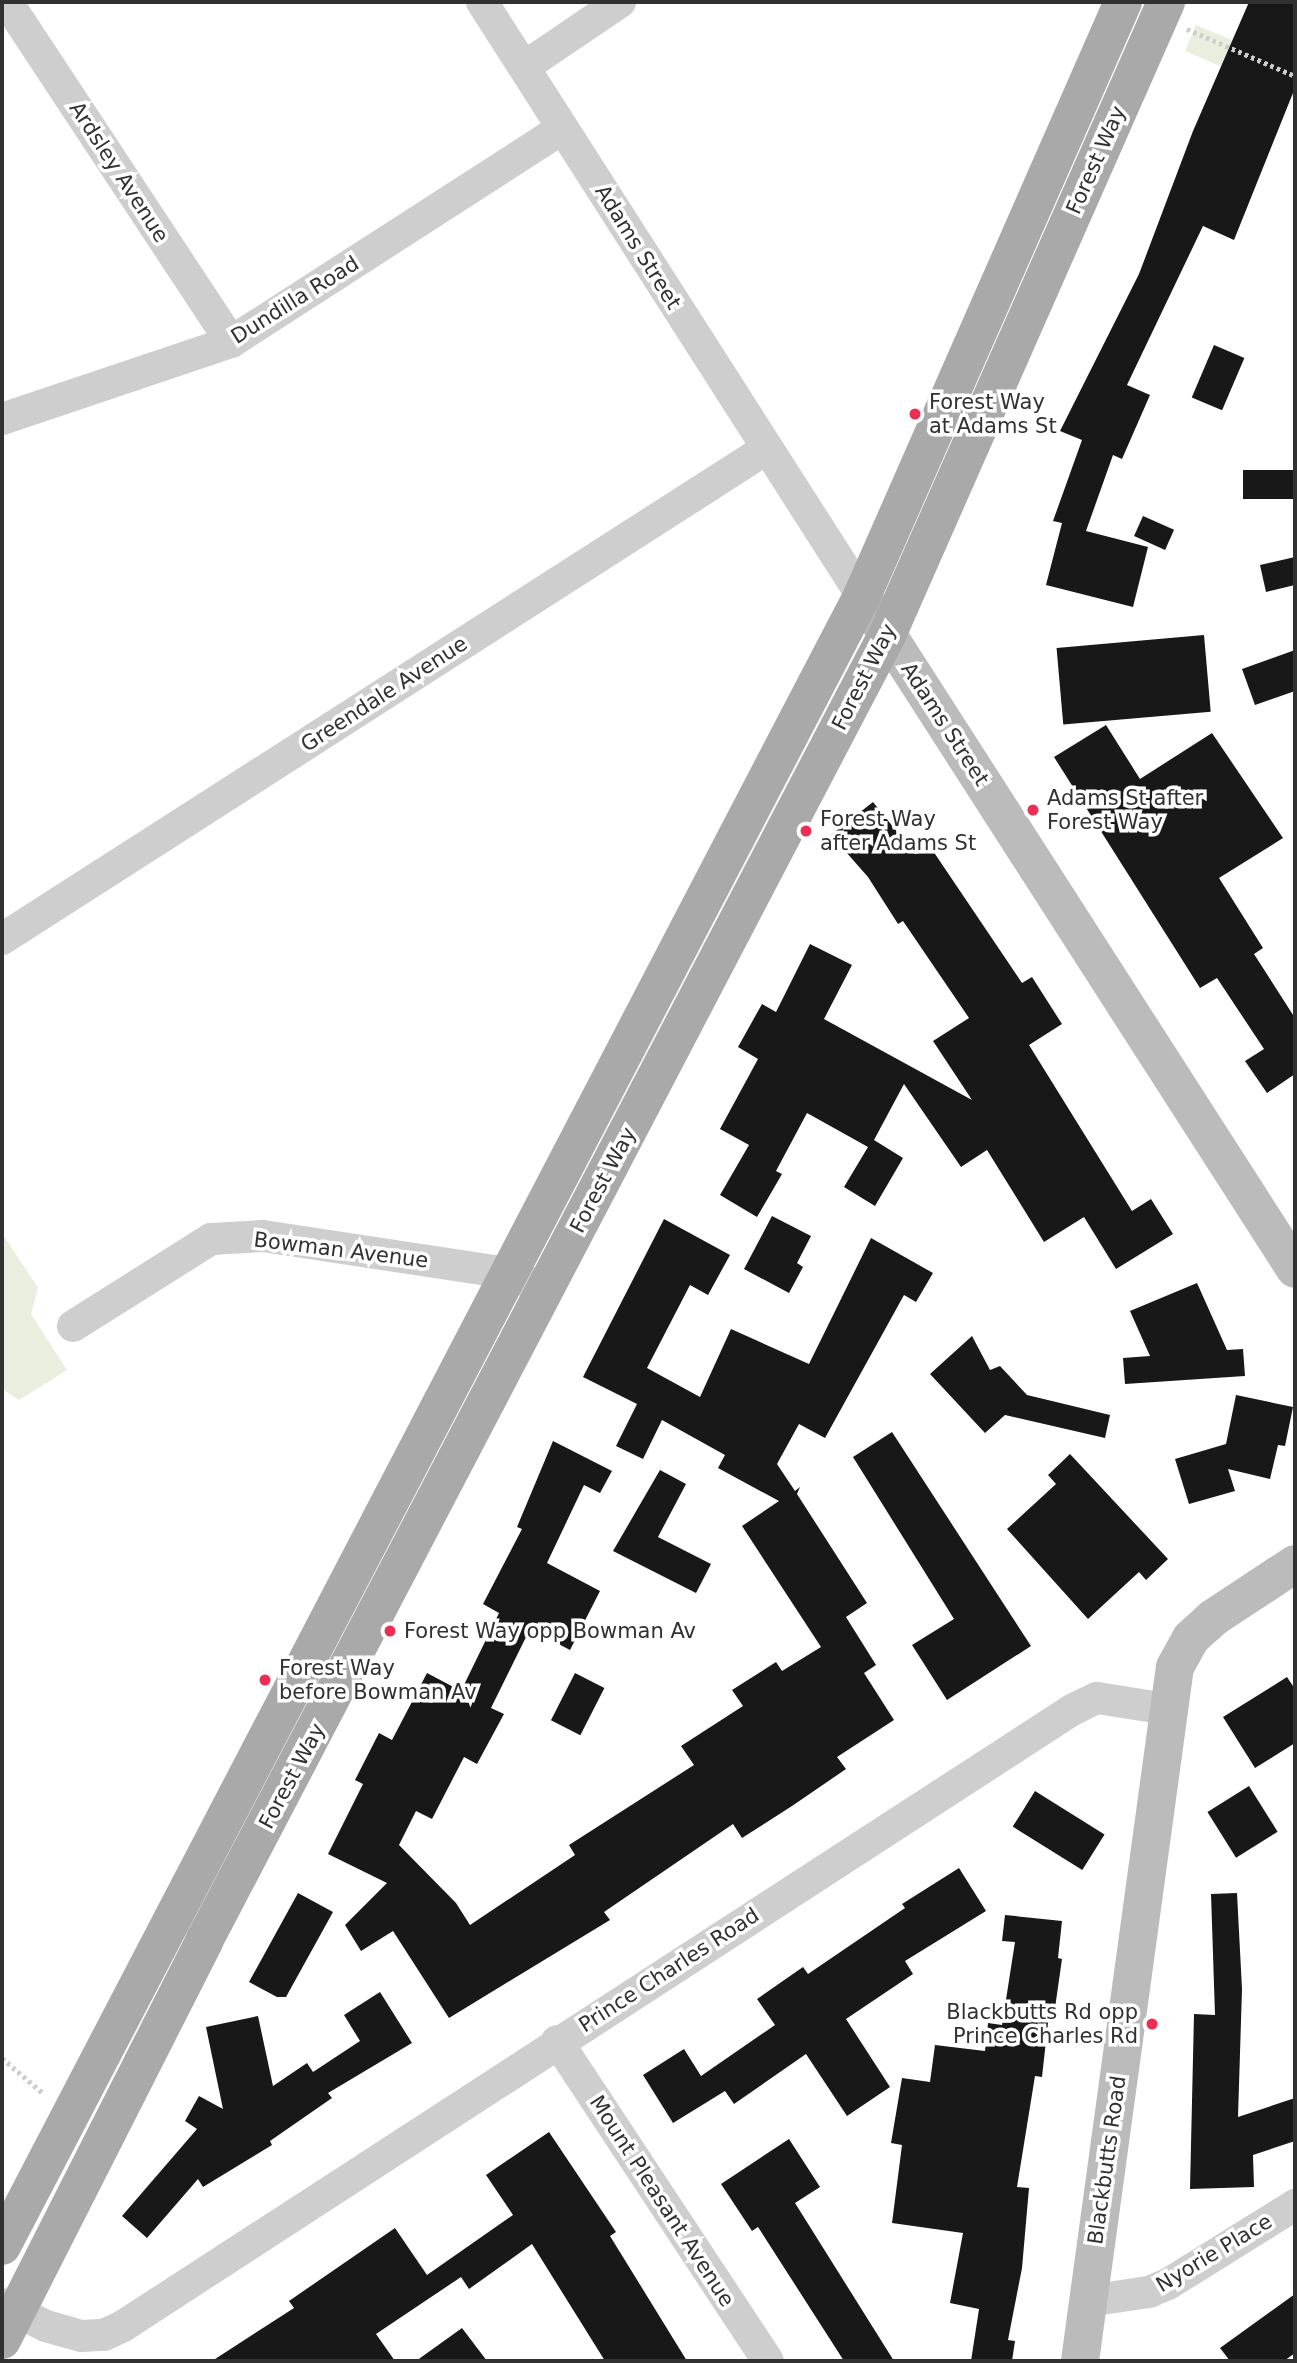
<!DOCTYPE html>
<style>
body{margin:0}
#map{position:relative;width:1297px;height:2363px;overflow:hidden;background:#fff;font-family:"DejaVu Sans",sans-serif}
div>[style]{position:absolute}
.green>*{inset:0;background:#e9eede}
.building>*{inset:0;background:#181818;transform-origin:0 0}
.path>*{height:4.5px;margin-top:-2.25px;transform-origin:0;background:repeating-linear-gradient(90deg,#cecece 0 3.5px,transparent 0 7px)}
.street>*{height:32px;margin:-16px;padding:0 16px;transform-origin:16px;border-radius:16px;background:#cecece}
.secondary>*{height:38px;margin:-19px;padding:0 19px;transform-origin:19px;border-radius:19px;background:#bbb}
.primary>*{height:38px;margin:-19px;padding:0 19px;transform-origin:19px;border-radius:19px;background:#a9a9a9}
.dots>*{width:19px;height:19px;translate:-50% -50%;box-sizing:border-box;border:4px solid #fff;border-radius:50%}
span{translate:-50% -50%;white-space:nowrap;text-align:center;line-height:1.15;-webkit-text-stroke:7px #fff;paint-order:stroke}
.street-label{font-size:21px;color:#313131}
.poi-label{font-size:21px;color:#313131}
.left{translate:0 -50%;text-align:left}
.right{translate:-100% -50%;text-align:right}
.frame{position:absolute;inset:0;border:4px solid #313131;pointer-events:none}
</style>
<div id="map">
<div class="green">
<div style="clip-path:polygon(1196px 25px,1295px 66px,1295px 98px,1185px 51px)"></div>
<div style="clip-path:polygon(2px 1233px,38px 1288px,31px 1314px,67px 1370px,19px 1400px,2px 1389px)"></div>
</div>
<div class="building">
<div style="clip-path:polygon(1249px 2px,1295px 2px,1295px 88px,1234px 240px,1203px 226px,1127px 385px,1150px 395px,1122px 459px,1113px 455px,1086px 531px,1148px 547px,1133px 607px,1046px 585px,1062px 523px,1053px 521px,1082px 440px,1060px 431px,1139px 274px,1193px 131px)"></div>
<div style="left:1214px;top:345px;width:33px;height:57px;rotate:23deg"></div>
<div style="left:1295px;top:470px;width:29px;height:52px;rotate:90deg"></div>
<div style="left:1143px;top:516px;width:34px;height:22px;rotate:24deg"></div>
<div style="clip-path:polygon(1295px 557px,1295px 585px,1266px 592px,1260px 565px)"></div>
<div style="left:1204px;top:635px;width:77px;height:148px;rotate:85deg"></div>
<div style="clip-path:polygon(1295px 650px,1295px 691px,1255px 705px,1242px 669px)"></div>
<div style="clip-path:polygon(1106px 725px,1140px 779px,1212px 733px,1283px 838px,1219px 878px,1263px 948px,1254px 954px,1295px 1018px,1295px 1074px,1267px 1093px,1245px 1061px,1264px 1049px,1217px 978px,1200px 988px,1054px 757px)"></div>
<div style="clip-path:polygon(873px 802px,915px 854px,929px 845px,1022px 983px,1032px 977px,1062px 1024px,1029px 1045px,1132px 1211px,1151px 1199px,1173px 1234px,1116px 1269px,1084px 1217px,1044px 1242px,987px 1150px,961px 1167px,904px 1084px,874px 1140px,903px 1158px,875px 1206px,844px 1187px,868px 1147px,807px 1113px,776px 1171px,782px 1174px,757px 1217px,720px 1195px,749px 1145px,720px 1129px,758px 1059px,738px 1047px,762px 1004px,776px 1012px,810px 944px,852px 965px,824px 1019px,972px 1100px,933px 1041px,969px 1018px,903px 921px,898px 924px,868px 877px,831px 835px)"></div>
<div style="clip-path:polygon(772px 1216px,811px 1236px,797px 1263px,803px 1267px,789px 1293px,744px 1269px)"></div>
<div style="clip-path:polygon(664px 1219px,730px 1255px,708px 1295px,690px 1285px,647px 1368px,700px 1397px,731px 1329px,809px 1364px,871px 1238px,933px 1273px,916px 1302px,904px 1295px,825px 1438px,799px 1424px,777px 1464px,795px 1491px,800px 1487px,797px 1494px,867px 1603px,846px 1617px,876px 1665px,864px 1673px,894px 1720px,837px 1757px,846px 1769px,792px 1806px,742px 1838px,733px 1824px,604px 1912px,610px 1920px,449px 2018px,393px 1931px,361px 1951px,345px 1925px,387px 1883px,328px 1854px,363px 1784px,355px 1780px,379px 1733px,392px 1740px,427px 1673px,461px 1691px,499px 1613px,483px 1604px,522px 1529px,517px 1527px,553px 1441px,612px 1471px,600px 1493px,584px 1485px,547px 1563px,600px 1591px,570px 1650px,530px 1629px,491px 1708px,504px 1714px,477px 1764px,464px 1757px,432px 1819px,416px 1811px,399px 1845px,456px 1903px,470px 1925px,575px 1855px,569px 1845px,694px 1765px,681px 1746px,743px 1706px,732px 1690px,776px 1662px,782px 1671px,821px 1647px,742px 1526px,779px 1501px,718px 1468px,725px 1455px,662px 1420px,643px 1459px,616px 1446px,637px 1404px,583px 1377px)"></div>
<div style="clip-path:polygon(1197px 1283px,1227px 1350px,1243px 1349px,1245px 1376px,1125px 1384px,1123px 1358px,1150px 1356px,1130px 1311px)"></div>
<div style="clip-path:polygon(972px 1336px,990px 1370px,1000px 1366px,1027px 1395px,1110px 1415px,1105px 1438px,1005px 1415px,985px 1433px,930px 1374px)"></div>
<div style="clip-path:polygon(1236px 1395px,1293px 1407px,1285px 1446px,1278px 1445px,1270px 1479px,1228px 1469px,1235px 1491px,1189px 1504px,1175px 1459px,1226px 1444px)"></div>
<div style="clip-path:polygon(892px 1432px,1031px 1646px,947px 1700px,912px 1645px,954px 1619px,853px 1457px)"></div>
<div style="clip-path:polygon(1070px 1454px,1168px 1559px,1146px 1580px,1139px 1572px,1088px 1619px,1007px 1529px,1056px 1484px,1048px 1475px)"></div>
<div style="clip-path:polygon(660px 1470px,686px 1484px,658px 1537px,711px 1564px,696px 1593px,613px 1551px)"></div>
<div style="left:575px;top:1673px;width:33px;height:53px;rotate:27deg"></div>
<div style="clip-path:polygon(1287px 1677px,1295px 1689px,1295px 1743px,1255px 1768px,1223px 1717px)"></div>
<div style="left:1249px;top:1786px;width:54px;height:49px;rotate:58deg"></div>
<div style="left:1035px;top:1791px;width:82px;height:42px;rotate:32deg"></div>
<div style="clip-path:polygon(959px 1868px,986px 1911px,905px 1961px,913px 1974px,846px 2019px,890px 2087px,847px 2116px,806px 2054px,734px 2104px,725px 2091px,673px 2123px,643px 2075px,684px 2049px,701px 2076px,775px 2025px,757px 1999px,803px 1967px,808px 1974px,905px 1908px,902px 1904px)"></div>
<div style="clip-path:polygon(298px 1893px,333px 1912px,286px 1997px,277px 1997px,249px 1982px)"></div>
<div style="clip-path:polygon(1237px 1893px,1242px 1989px,1238px 2117px,1295px 2098px,1295px 2141px,1253px 2155px,1254px 2187px,1190px 2189px,1194px 2014px,1215px 2015px,1211px 1894px)"></div>
<div style="clip-path:polygon(1005px 1915px,1062px 1921px,1058px 1958px,1062px 1959px,1054px 2015px,1049px 2014px,1042px 2077px,1035px 2076px,1017px 2187px,1029px 2188px,1022px 2268px,1008px 2340px,1015px 2341px,1012px 2361px,971px 2361px,979px 2309px,950px 2303px,963px 2233px,892px 2223px,902px 2145px,891px 2143px,902px 2078px,930px 2082px,935px 2045px,985px 2051px,988px 2023px,1002px 2025px,1015px 1942px,1002px 1941px)"></div>
<div style="clip-path:polygon(380px 1992px,412px 2043px,328px 2093px,332px 2098px,270px 2141px,272px 2145px,203px 2187px,198px 2179px,147px 2238px,122px 2216px,197px 2129px,185px 2121px,199px 2096px,223px 2109px,206px 2027px,258px 2016px,273px 2086px,307px 2063px,313px 2072px,360px 2041px,344px 2015px)"></div>
<div style="clip-path:polygon(549px 2132px,616px 2232px,610px 2236px,687px 2361px,605px 2361px,532px 2244px,469px 2289px,461px 2277px,376px 2334px,395px 2361px,212px 2361px,294px 2308px,289px 2301px,395px 2228px,427px 2275px,513px 2215px,486px 2175px)"></div>
<div style="clip-path:polygon(789px 2139px,820px 2187px,795px 2203px,894px 2361px,844px 2361px,758px 2227px,752px 2231px,721px 2184px)"></div>
<div style="clip-path:polygon(1295px 2294px,1295px 2353px,1284px 2361px,1230px 2361px,1220px 2348px)"></div>
<div style="clip-path:polygon(462px 2328px,487px 2361px,416px 2361px)"></div>
</div>
<div class="path">
<div style="left:1187px;top:29px;width:118px;rotate:23.5deg"></div>
<div style="left:2px;top:2058px;width:55px;rotate:40.6deg"></div>
</div>
<div class="street">
<div style="left:7px;top:2px;width:407px;rotate:56.6deg"></div>
<div style="left:482px;top:2px;width:705px;rotate:57.39deg"></div>
<div style="left:524px;top:67px;width:116px;rotate:-34.1deg"></div>
<div style="left:2px;top:419px;width:242px;rotate:-18.6deg"></div>
<div style="left:231px;top:342px;width:394px;rotate:-32.8deg"></div>
<div style="left:2px;top:939px;width:908px;rotate:-32.67deg"></div>
<div style="left:73px;top:1326px;width:163px;rotate:-32.2deg"></div>
<div style="left:211px;top:1239px;width:52px;rotate:-3.3deg"></div>
<div style="left:263px;top:1236px;width:249px;rotate:8.6deg"></div>
<div style="left:509px;top:1273px;width:21px;rotate:25deg"></div>
<div style="left:557px;top:2041px;width:383px;rotate:56.6deg"></div>
<div style="left:1088px;top:2301px;width:62px;rotate:-8.4deg"></div>
<div style="left:1149px;top:2292px;width:21px;rotate:-23deg"></div>
<div style="left:1168px;top:2284px;width:150px;rotate:-31.9deg"></div>
<div style="left:2px;top:2304px;width:49px;rotate:26.6deg"></div>
<div style="left:46px;top:2326px;width:37px;rotate:16deg"></div>
<div style="left:82px;top:2336px;width:22px;rotate:-3deg"></div>
<div style="left:104px;top:2335px;width:21px;rotate:-25deg"></div>
<div style="left:123px;top:2326px;width:1131px;rotate:-32.99deg"></div>
<div style="left:1072px;top:1710px;width:28px;rotate:-26deg"></div>
<div style="left:1097px;top:1698px;width:71px;rotate:8.9deg"></div>
</div>
<div class="secondary">
<div style="left:871px;top:609px;width:784px;rotate:57.28deg"></div>
<div style="left:1080px;top:2361px;width:700px;rotate:-82.21deg"></div>
<div style="left:1175px;top:1667px;width:33px;rotate:-61deg"></div>
<div style="left:1191px;top:1638px;width:30px;rotate:-42deg"></div>
<div style="left:1213px;top:1618px;width:98px;rotate:-33.4deg"></div>
</div>
<div class="primary">
<div style="left:2px;top:2246px;width:1861px;rotate:-62.47deg"></div>
<div style="left:862px;top:596px;width:649px;rotate:-66.28deg"></div>
<div style="left:2px;top:2340px;width:447px;rotate:-63.1deg"></div>
<div style="left:204px;top:1941px;width:1474px;rotate:-62.39deg"></div>
<div style="left:887px;top:635px;width:692px;rotate:-66.21deg"></div>
</div>
<div class="dots">
<div style="left:915px;top:414px;background:#ed2e53"></div>
<div style="left:1033px;top:810px;background:#ed2e53"></div>
<div style="left:806px;top:831px;background:#ed2e53"></div>
<div style="left:390px;top:1631px;background:#ed2e53"></div>
<div style="left:265px;top:1680px;background:#ed2e53"></div>
<div style="left:1152px;top:2024px;background:#ed2e53"></div>
</div>
<div class="street-label">
<span style="left:1096px;top:160px;rotate:-66deg">Forest Way</span>
<span style="left:119px;top:172px;rotate:57deg">Ardsley Avenue</span>
<span style="left:638px;top:247px;rotate:58deg">Adams Street</span>
<span style="left:295px;top:300px;rotate:-32deg">Dundilla Road</span>
<span style="left:864px;top:677px;rotate:-63deg">Forest Way</span>
<span style="left:384px;top:694px;rotate:-33deg">Greendale Avenue</span>
<span style="left:945px;top:724px;rotate:57deg">Adams Street</span>
<span style="left:603px;top:1180px;rotate:-62deg">Forest Way</span>
<span style="left:341px;top:1250px;rotate:7deg">Bowman Avenue</span>
<span style="left:292px;top:1776px;rotate:-62deg">Forest Way</span>
<span style="left:669px;top:1970px;rotate:-33deg">Prince Charles Road</span>
<span style="left:1107px;top:2160px;rotate:-82deg">Blackbutts Road</span>
<span style="left:662px;top:2201px;rotate:57deg">Mount Pleasant Avenue</span>
<span style="left:1214px;top:2253px;rotate:-31deg">Nyorie Place</span>
</div>
<div class="poi-label">
<span class="left" style="left:929px;top:414px">Forest Way<br>at Adams St</span>
<span class="left" style="left:1047px;top:810px">Adams St after<br>Forest Way</span>
<span class="left" style="left:820px;top:831px">Forest Way<br>after Adams St</span>
<span class="left" style="left:404px;top:1631px">Forest Way opp Bowman Av</span>
<span class="left" style="left:279px;top:1680px">Forest Way<br>before Bowman Av</span>
<span class="right" style="left:1138px;top:2024px">Blackbutts Rd opp<br>Prince Charles Rd</span>
</div>
<div class="frame"></div>
</div>
